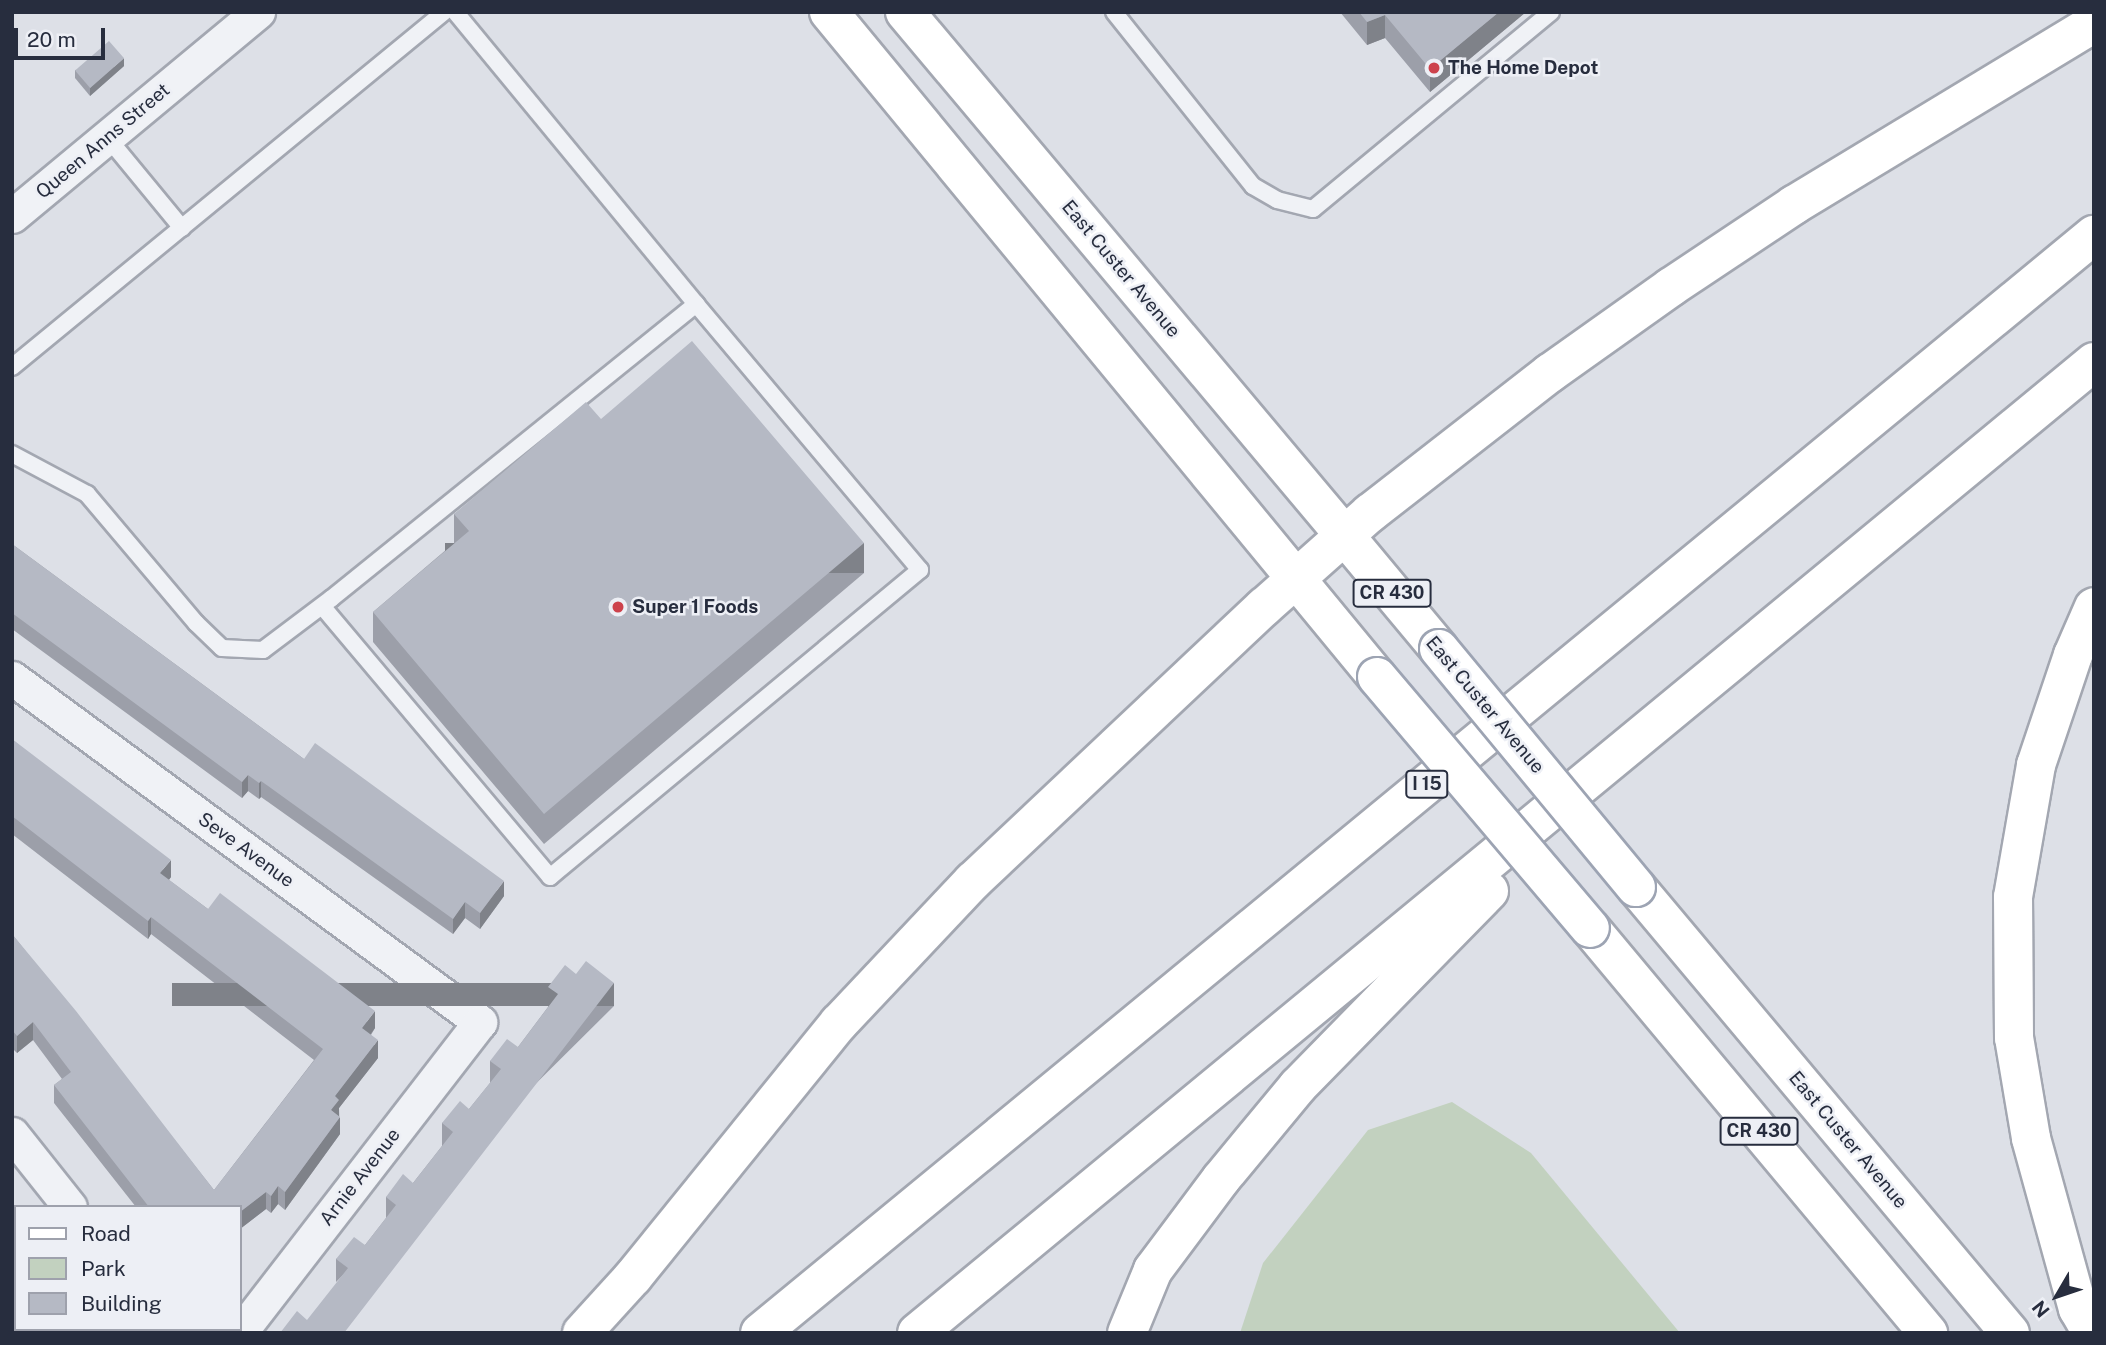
<!DOCTYPE html>
<style>
body{margin:0}
#map{position:relative;width:2106px;height:1345px;overflow:hidden;background:#dde0e7;font-family:"Public Sans",sans-serif}
div>[style]{position:absolute}
.green>*{inset:0;background:#c2d1bf}
.roads{filter:drop-shadow(2px 0 #a3a7b1) drop-shadow(-2px 0 #a3a7b1) drop-shadow(0 2px #a3a7b1) drop-shadow(0 -2px #a3a7b1)}
.lane>*{height:16px;margin:-8px;padding:0 8px;transform-origin:8px;border-radius:8px;background:#f0f2f6}
.street>*{height:33px;margin:-16.5px;padding:0 16.5px;transform-origin:16.5px;border-radius:16.5px;background:#f0f2f6}
.secondary>*{height:38px;margin:-19px;padding:0 19px;transform-origin:19px;border-radius:19px;background:#fff}
.primary>*{height:38px;margin:-19px;padding:0 19px;transform-origin:19px;border-radius:19px;background:#fff}
.highway>*{height:38px;margin:-19px;padding:0 19px;transform-origin:19px;border-radius:19px;background:#fff}
.bridges{filter:drop-shadow(2px 0 #9da4b3) drop-shadow(-2px 0 #9da4b3) drop-shadow(0 2px #9da4b3) drop-shadow(0 -2px #9da4b3)}
.primary-bridge>*{height:38px;margin:-19px;padding:0 19px;transform-origin:19px;border-radius:19px;background:#fff}
.wall>*{inset:0;background:#9c9fa9}
.shaded-wall>*{inset:0;background:#7f8289;transform-origin:0 0}
.building>*{inset:0;background:#b5b9c4;transform-origin:0 0}
.dots>*{width:19px;height:19px;translate:-50% -50%;box-sizing:border-box;border:4px solid #edeff5;border-radius:50%}
span{translate:-50% -50%;white-space:nowrap;text-align:center;line-height:1.15;-webkit-text-stroke:5px #edeff5;paint-order:stroke}
.shield-label span{padding:2px 5px;background:#edeff5;border:2px solid;border-radius:5px;-webkit-text-stroke-width:0}
.shield-label{font-size:18px;color:#272d3e;font-weight:700}
.poi-label{font-size:19px;color:#272d3e;font-weight:700}
.left{translate:0 -50%;text-align:left}
.street-label{font-size:19px;color:#272d3e}
.frame{position:absolute;inset:0;border:14px solid #272d3e;pointer-events:none}
.legend{position:absolute;left:14px;top:1205px;width:228px;height:126px;box-sizing:border-box;background:#edeff5;border:2px solid #9ea1ac;margin:0;padding:9px 12px;list-style:none;font-size:21px;color:#272d3e}
.legend li{display:flex;align-items:center;gap:14px;height:35px}
.legend b{width:35px;border:2px solid #9ea1ac}
.north{position:absolute;left:2022px;top:1261px;width:70px;height:70px;-webkit-text-stroke:5px #edeff5;paint-order:stroke;rotate:231deg;font-size:19px;font-weight:700;line-height:28px;text-align:center;color:#272d3e}
.north::after{content:'';display:block;margin:auto;width:24px;height:32px;background:#272d3e;clip-path:polygon(50% 0,100% 100%,50% 72%,0 100%)}
.scale{position:absolute;left:14px;top:28px;width:91px;height:32px;box-sizing:border-box;border:4px solid #272d3e;border-top:0;padding-left:9px;font-size:21px;line-height:24px;white-space:nowrap;color:#272d3e;-webkit-text-stroke:5px #edeff5;paint-order:stroke}
</style>
<div id="map">
<div class="green">
<div style="clip-path:polygon(1452px 1102px,1531px 1153px,1680px 1333px,1240px 1333px,1263px 1263px,1368px 1130px)"></div>
</div>
<div class="roads">
<div class="lane">
<div style="left:1114px;top:12px;width:223px;rotate:51.4deg"></div>
<div style="left:1253px;top:186px;width:28px;rotate:30deg"></div>
<div style="left:1277px;top:200px;width:37px;rotate:14deg"></div>
<div style="left:1313px;top:209px;width:309px;rotate:-39.6deg"></div>
<div style="left:107px;top:137px;width:118px;rotate:50.5deg"></div>
<div style="left:12px;top:367px;width:559px;rotate:-39.41deg"></div>
<div style="left:12px;top:454px;width:85px;rotate:28.1deg"></div>
<div style="left:87px;top:494px;width:169px;rotate:49.8deg"></div>
<div style="left:196px;top:623px;width:36px;rotate:44deg"></div>
<div style="left:222px;top:648px;width:41px;rotate:2.8deg"></div>
<div style="left:263px;top:650px;width:86px;rotate:-37deg"></div>
<div style="left:332px;top:598px;width:468px;rotate:-38.9deg"></div>
<div style="left:696px;top:304px;width:379px;rotate:-129.5deg"></div>
<div style="left:322px;top:606px;width:354px;rotate:49.9deg"></div>
<div style="left:550px;top:877px;width:481px;rotate:-39.7deg"></div>
<div style="left:920px;top:570px;width:348px;rotate:-130.1deg"></div>
</div>
<div class="street">
<div style="left:12px;top:216px;width:320px;rotate:-39.7deg"></div>
<div style="left:12px;top:678px;width:581px;rotate:36.32deg"></div>
<div style="left:480px;top:1022px;width:393px;rotate:127.7deg"></div>
<div style="left:12px;top:1134px;width:93px;rotate:51.5deg"></div>
<div style="left:168px;top:1329px;width:5px;rotate:53deg"></div>
</div>
<div class="secondary">
<div style="left:829px;top:12px;width:736px;rotate:50.51deg"></div>
<div style="left:905px;top:12px;width:684px;rotate:49.98deg"></div>
</div>
<div class="primary">
<div style="left:1345px;top:536px;width:147px;rotate:50.2deg"></div>
<div style="left:1297px;top:580px;width:126px;rotate:50.5deg"></div>
<div style="left:1636px;top:887px;width:582px;rotate:50.02deg"></div>
<div style="left:1590px;top:928px;width:528px;rotate:50.15deg"></div>
</div>
<div class="highway">
<div style="left:582px;top:1333px;width:76px;rotate:-47.7deg"></div>
<div style="left:633px;top:1277px;width:327px;rotate:-51deg"></div>
<div style="left:839px;top:1023px;width:195px;rotate:-46.7deg"></div>
<div style="left:973px;top:881px;width:400px;rotate:-43.3deg"></div>
<div style="left:1264px;top:607px;width:142px;rotate:-41.6deg"></div>
<div style="left:1370px;top:513px;width:228px;rotate:-37.9deg"></div>
<div style="left:1550px;top:373px;width:148px;rotate:-35.4deg"></div>
<div style="left:1671px;top:287px;width:148px;rotate:-33.7deg"></div>
<div style="left:1794px;top:205px;width:351px;rotate:-31.2deg"></div>
<div style="left:760px;top:1333px;width:1728px;rotate:-39.46deg"></div>
<div style="left:917px;top:1333px;width:1526px;rotate:-39.52deg"></div>
<div style="left:1127px;top:1333px;width:68px;rotate:-67.6deg"></div>
<div style="left:1153px;top:1270px;width:114px;rotate:-53.2deg"></div>
<div style="left:1221px;top:1179px;width:121px;rotate:-50.4deg"></div>
<div style="left:1298px;top:1086px;width:273px;rotate:-45.6deg"></div>
<div style="left:2092px;top:1333px;width:28px;rotate:-120deg"></div>
<div style="left:2078px;top:1309px;width:177px;rotate:-105.4deg"></div>
<div style="left:2031px;top:1138px;width:101px;rotate:-99.6deg"></div>
<div style="left:2014px;top:1038px;width:141px;rotate:-90.4deg"></div>
<div style="left:2013px;top:897px;width:134px;rotate:-80.1deg"></div>
<div style="left:2036px;top:765px;width:116px;rotate:-71.4deg"></div>
<div style="left:2073px;top:655px;width:52px;rotate:-66.4deg"></div>
</div>
</div>
<div class="bridges">
<div class="primary-bridge">
<div style="left:1439px;top:649px;width:309px;rotate:50.4deg"></div>
<div style="left:1377px;top:677px;width:329px;rotate:49.7deg"></div>
</div>
</div>
<div class="wall">
<div style="clip-path:polygon(1340px 12px,1526px 12px,1430px 92px,1385px 38px,1367px 45px)"></div>
<div style="clip-path:polygon(124px 66px,90px 96px,75px 78px,75px 70px)"></div>
<div style="clip-path:polygon(601px 419px,864px 573px,544px 844px,373px 642px,373px 612px,454px 543px,454px 514px)"></div>
<div style="clip-path:polygon(12px 544px,304px 759px,504px 896px,480px 929px,465px 918px,453px 934px,261px 797px,259px 799px,248px 791px,242px 798px,12px 629px)"></div>
<div style="clip-path:polygon(12px 739px,171px 877px,169px 880px,208px 909px,375px 1028px,371px 1035px,378px 1058px,339px 1108px,340px 1134px,285px 1210px,278px 1204px,271px 1213px,266px 1209px,240px 1229px,240px 1207px,136px 1207px,54px 1103px,54px 1085px,62px 1079px,33px 1040px,17px 1053px,12px 1048px,12px 934px,214px 1190px,314px 1060px,151px 934px,148px 939px,12px 834px)"></div>
<div style="clip-path:polygon(548px 987px,614px 1006px,336px 1282px,336px 1259px,365px 1245px,386px 1218px,386px 1197px,413px 1183px,442px 1146px,442px 1123px,469px 1109px,490px 1083px,490px 1061px,518px 1047px,548px 1007px)"></div>
<div style="clip-path:polygon(12px 1223px,16px 1228px,16px 1329px,98px 1329px,101px 1333px,12px 1333px)"></div>
</div>
<div class="shaded-wall">
<div style="clip-path:polygon(1499px 12px,1526px 12px,1430px 92px,1430px 69px)"></div>
<div style="clip-path:polygon(1385px 15px,1385px 38px,1367px 45px,1367px 22px)"></div>
<div style="clip-path:polygon(124px 58px,124px 66px,90px 96px,90px 88px)"></div>
<div style="left:864px;top:543px;width:30px;height:419px;rotate:90deg"></div>
<div style="clip-path:polygon(248px 775px,248px 791px,242px 798px,242px 782px)"></div>
<div style="clip-path:polygon(261px 781px,261px 797px,259px 799px,259px 783px)"></div>
<div style="clip-path:polygon(171px 860px,171px 877px,160px 891px,160px 873px)"></div>
<div style="clip-path:polygon(504px 881px,504px 896px,480px 929px,480px 913px)"></div>
<div style="clip-path:polygon(465px 902px,465px 918px,453px 934px,453px 919px)"></div>
<div style="clip-path:polygon(151px 917px,151px 934px,148px 939px,148px 921px)"></div>
<div style="left:614px;top:983px;width:23px;height:442px;rotate:90deg"></div>
<div style="clip-path:polygon(375px 1011px,375px 1028px,362px 1046px,362px 1028px)"></div>
<div style="clip-path:polygon(33px 1022px,33px 1040px,17px 1053px,17px 1036px)"></div>
<div style="clip-path:polygon(378px 1040px,378px 1058px,339px 1108px,339px 1117px,331px 1110px,335px 1096px)"></div>
<div style="clip-path:polygon(340px 1117px,340px 1134px,285px 1210px,285px 1192px)"></div>
<div style="clip-path:polygon(278px 1186px,278px 1204px,271px 1213px,271px 1196px)"></div>
<div style="clip-path:polygon(266px 1192px,266px 1209px,240px 1229px,240px 1212px)"></div>
</div>
<div class="building">
<div style="clip-path:polygon(1359px 12px,1499px 12px,1430px 69px,1385px 15px,1367px 22px)"></div>
<div style="left:109px;top:41px;width:23px;height:45px;rotate:49deg"></div>
<div style="clip-path:polygon(692px 341px,864px 543px,544px 814px,373px 612px,469px 531px,454px 514px,586px 402px,601px 419px)"></div>
<div style="clip-path:polygon(12px 544px,304px 759px,315px 743px,504px 881px,480px 913px,465px 902px,453px 919px,261px 781px,259px 783px,248px 775px,242px 782px,12px 613px)"></div>
<div style="clip-path:polygon(12px 739px,171px 860px,160px 873px,208px 909px,220px 893px,375px 1011px,362px 1028px,378px 1040px,335px 1096px,339px 1100px,331px 1110px,340px 1117px,285px 1192px,278px 1186px,271px 1196px,266px 1192px,240px 1212px,240px 1207px,149px 1207px,54px 1085px,71px 1072px,33px 1022px,17px 1036px,12px 1030px,12px 934px,76px 1011px,214px 1190px,323px 1049px,151px 917px,148px 921px,12px 816px)"></div>
<div style="clip-path:polygon(586px 961px,614px 983px,344px 1333px,280px 1333px,297px 1311px,307px 1320px,348px 1268px,336px 1259px,354px 1237px,365px 1245px,396px 1205px,386px 1197px,403px 1174px,413px 1183px,453px 1132px,442px 1123px,460px 1101px,469px 1109px,501px 1069px,490px 1061px,507px 1039px,518px 1047px,558px 994px,548px 987px,565px 965px,576px 974px)"></div>
<div style="left:12px;top:1223px;width:6px;height:100px;rotate:51deg"></div>
<div style="left:18px;top:1329px;width:80px;height:4px"></div>
</div>
<div class="dots">
<div style="left:1434px;top:68px;background:#cd424c"></div>
<div style="left:618px;top:607px;background:#cd424c"></div>
</div>
<div class="shield-label">
<span style="left:1392px;top:593px">CR 430</span>
<span style="left:1427px;top:784px">I 15</span>
<span style="left:1759px;top:1131px">CR 430</span>
</div>
<div class="poi-label">
<span class="left" style="left:1448px;top:68px">The Home Depot</span>
<span class="left" style="left:632px;top:607px">Super 1 Foods</span>
</div>
<div class="street-label">
<span style="left:103px;top:141px;rotate:-40deg">Queen Anns Street</span>
<span style="left:1121px;top:269px;rotate:50deg">East Custer Avenue</span>
<span style="left:1485px;top:705px;rotate:50deg">East Custer Avenue</span>
<span style="left:246px;top:850px;rotate:36deg">Seve Avenue</span>
<span style="left:1848px;top:1140px;rotate:50deg">East Custer Avenue</span>
<span style="left:360px;top:1177px;rotate:-52deg">Arnie Avenue</span>
</div>
<div class="frame"></div>
<ul class="legend">
<li><b style="height:9px;background:#fff"></b>Road</li>
<li><b style="height:19px;background:#c2d1bf"></b>Park</li>
<li><b style="height:19px;background:#b5b9c4"></b>Building</li>
</ul>
<div class="north">N</div>
<div class="scale">20 m</div>
</div>
